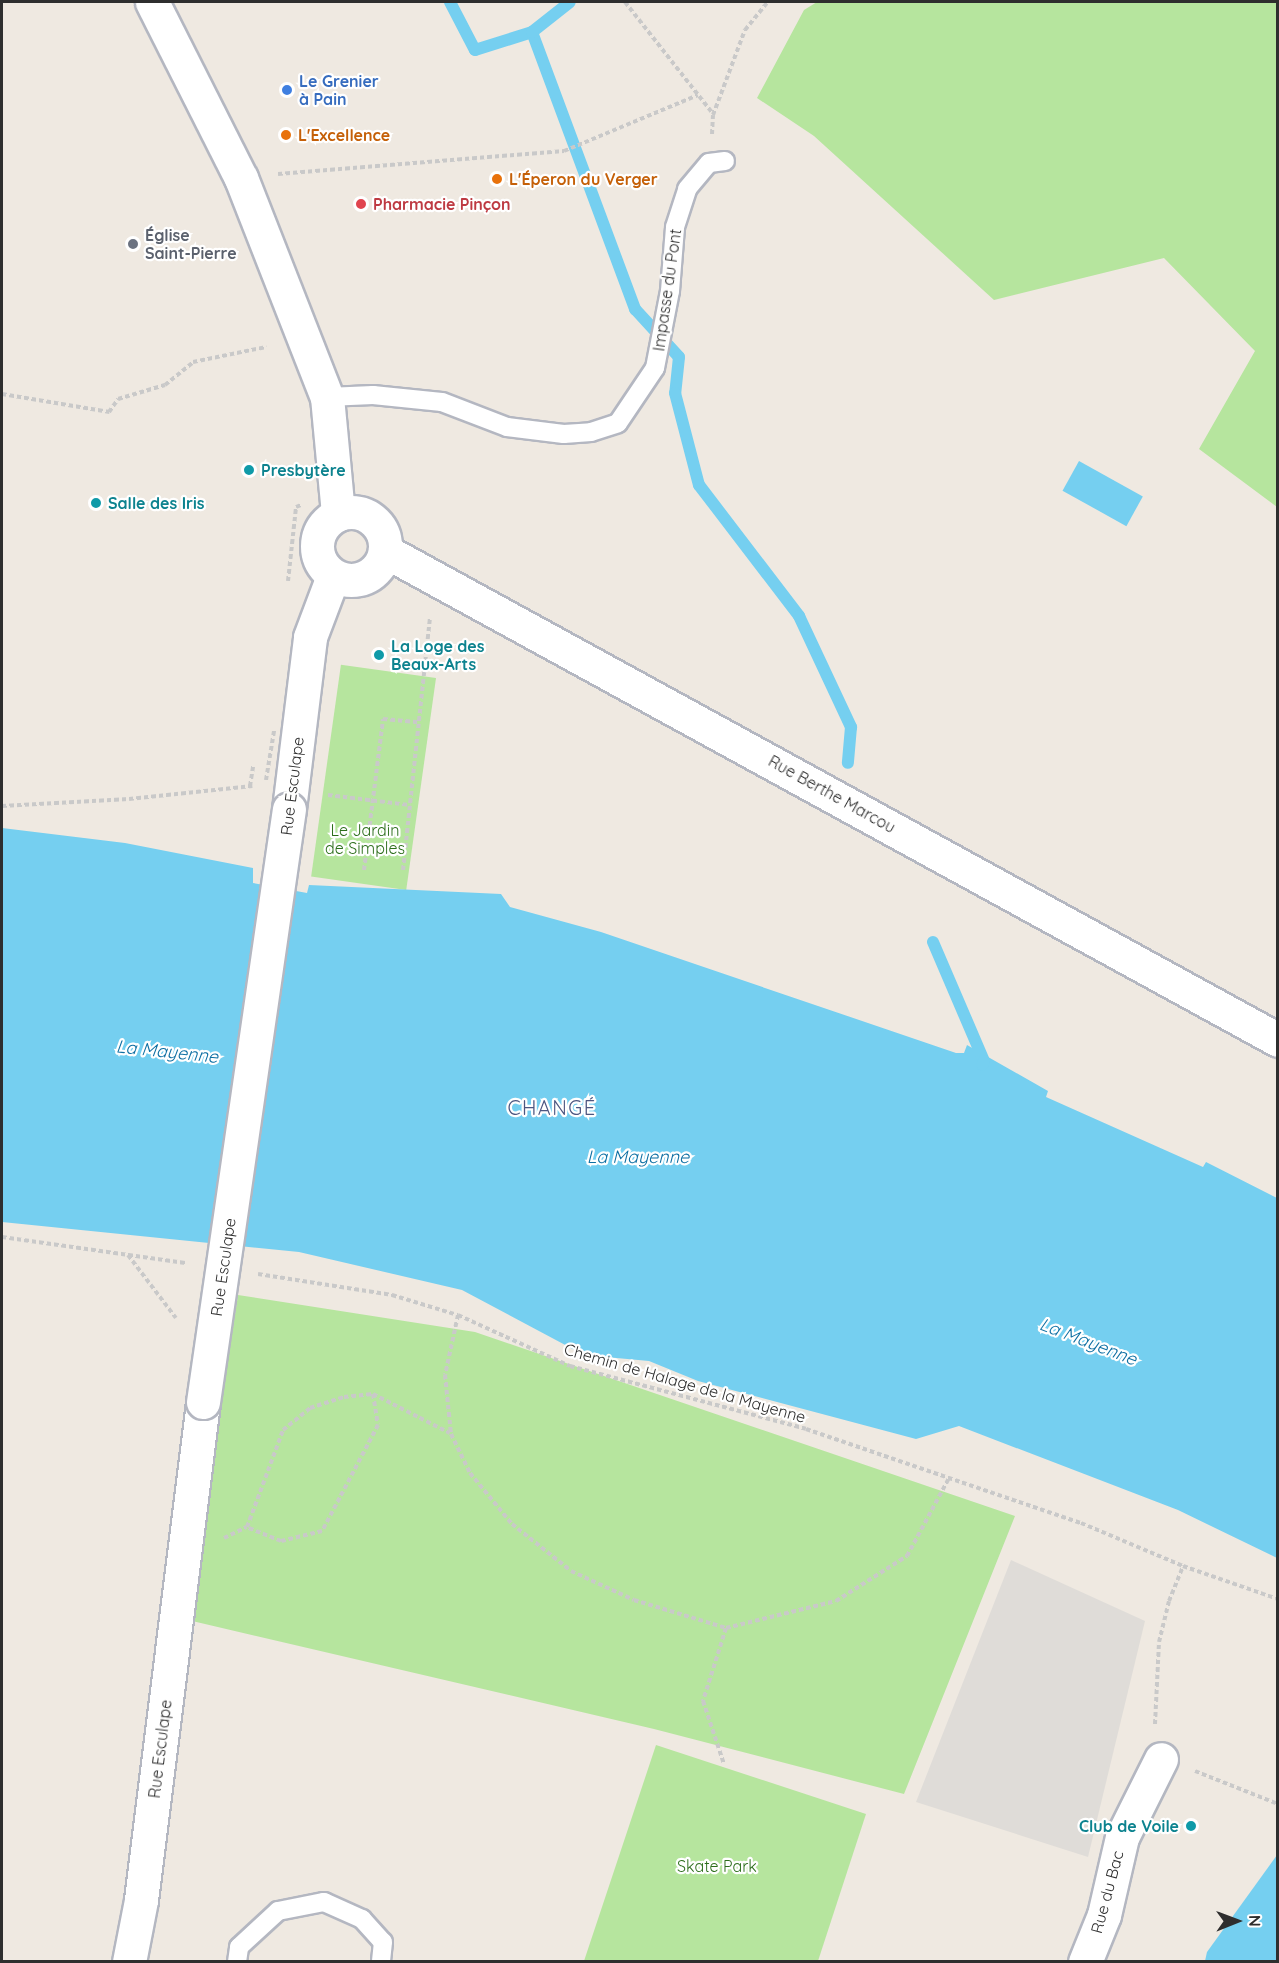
<!DOCTYPE html>
<meta charset="utf-8">
<style>
body{margin:0}
#map{position:relative;width:1279px;height:1963px;overflow:hidden;background:#efe9e1;font-family:Quicksand,sans-serif}
div>[style]{position:absolute}
.green>*{inset:0;background:#b6e59e;transform-origin:0 0}
.plaza>*{inset:0;background:#dfdcd8}
.water>*{inset:0;background:#75cff0;transform-origin:0 0}
.stream>*{height:12px;margin:-6px;padding:0 6px;transform-origin:6px;border-radius:6px;background:#75cff0}
.path>*{height:4px;margin-top:-2px;transform-origin:0;background:repeating-linear-gradient(90deg,#c9c9c9 0 4.5px,transparent 0 7.5px)}
.roads{filter:drop-shadow(2px 0 #b4b7c1) drop-shadow(-2px 0 #b4b7c1) drop-shadow(0 2px #b4b7c1) drop-shadow(0 -2px #b4b7c1)}
.service>*{height:18px;margin:-9px;padding:0 9px;transform-origin:9px;border-radius:9px;background:#fff}
.minor>*{height:33px;margin:-16.5px;padding:0 16.5px;transform-origin:16.5px;border-radius:16.5px;background:#fff}
.tertiary>*{height:33px;margin:-16.5px;padding:0 16.5px;transform-origin:16.5px;border-radius:16.5px;background:#fff}
.tertiary>.ring{margin:-16.5px;padding:0;box-sizing:content-box;background:none;border:33px solid #fff;border-radius:50%}
.path-bridge>*{height:4px;margin-top:-2px;transform-origin:0;background:repeating-linear-gradient(90deg,#c9c9c9 0 4.5px,transparent 0 7.5px)}
.bridges{filter:drop-shadow(2px 0 #b4b7c1) drop-shadow(-2px 0 #b4b7c1) drop-shadow(0 2px #b4b7c1) drop-shadow(0 -2px #b4b7c1)}
.tertiary-bridge>*{height:33px;margin:-16.5px;padding:0 16.5px;transform-origin:16.5px;border-radius:16.5px;background:#fff}
.dots>*{width:16px;height:16px;translate:-50% -50%;box-sizing:border-box;border:3px solid #fff;border-radius:50%}
span{translate:-50% -50%;white-space:nowrap;text-align:center;line-height:1.15;-webkit-text-stroke:4.5px #fff;paint-order:stroke}
.shop-label{font-size:16px;color:#366cbe;font-weight:700}
.left{translate:0 -50%;text-align:left}
.food-label{font-size:16px;color:#c56008;font-weight:700}
.health-label{font-size:16px;color:#be3a42;font-weight:700}
.worship-label{font-size:16px;color:#5b616d;font-weight:700}
.street-label{font-size:16px;color:#2e2e2e}
.culture-label{font-size:16px;color:#0d838f;font-weight:700}
.right{translate:-100% -50%;text-align:right}
.park-label{font-size:16px;color:#2c6e1b}
.water-label{font-size:18px;color:#0d6fa3;font-style:italic}
.quarter-label{font-size:20px;color:#4d5680;letter-spacing:1.5px}
.frame{position:absolute;inset:0;border:3px solid #2e2e2e;pointer-events:none}
.north{position:absolute;left:1207px;top:1891px;width:60px;height:60px;-webkit-text-stroke:4px #fff;paint-order:stroke;rotate:89deg;font-size:16px;font-weight:700;line-height:24px;text-align:center;color:#2e2e2e}
.north::after{content:'';display:block;margin:auto;width:21px;height:27px;background:#2e2e2e;clip-path:polygon(50% 0,100% 100%,50% 72%,0 100%)}
</style>
<div id="map">
<div class="green">
<div style="clip-path:polygon(817px 2px,1277px 2px,1277px 507px,1199px 449px,1255px 351px,1164px 258px,994px 300px,814px 136px,757px 98px,804px 10px)"></div>
<div style="left:436px;top:678px;width:214px;height:96px;rotate:98deg"></div>
<div style="clip-path:polygon(238px 1295px,475px 1332px,1015px 1516px,904px 1794px,654px 1729px,188px 1620px)"></div>
<div style="clip-path:polygon(656px 1745px,866px 1814px,818px 1961px,584px 1961px)"></div>
</div>
<div class="plaza">
<div style="clip-path:polygon(1011px 1560px,1145px 1621px,1088px 1857px,916px 1802px)"></div>
</div>
<div class="water">
<div style="left:1079px;top:461px;width:73px;height:34px;rotate:29deg"></div>
<div style="clip-path:polygon(2px 828px,125px 843px,253px 868px,253px 883px,307px 893px,309px 885px,501px 894px,510px 907px,601px 932px,956px 1053px,964px 1053px,967px 1045px,1048px 1091px,1046px 1097px,1203px 1167px,1206px 1162px,1277px 1198px,1277px 1558px,1178px 1510px,959px 1426px,916px 1439px,698px 1381px,649px 1361px,584px 1355px,462px 1290px,299px 1252px,2px 1222px)"></div>
<div style="clip-path:polygon(1277px 1855px,1277px 1961px,1205px 1961px,1207px 1952px)"></div>
</div>
<div class="stream">
<div style="left:450px;top:2px;width:54px;rotate:62.5deg"></div>
<div style="left:475px;top:50px;width:60px;rotate:-17.5deg"></div>
<div style="left:532px;top:32px;width:296px;rotate:69.6deg"></div>
<div style="left:635px;top:309px;width:65px;rotate:47.5deg"></div>
<div style="left:679px;top:357px;width:36px;rotate:96deg"></div>
<div style="left:675px;top:393px;width:95px;rotate:75.4deg"></div>
<div style="left:699px;top:485px;width:165px;rotate:52.6deg"></div>
<div style="left:799px;top:616px;width:123px;rotate:64.9deg"></div>
<div style="left:851px;top:727px;width:36px;rotate:95deg"></div>
<div style="left:532px;top:32px;width:48px;rotate:-38.3deg"></div>
<div style="left:933px;top:942px;width:129px;rotate:66.8deg"></div>
<div style="left:984px;top:1061px;width:4px;rotate:117deg"></div>
</div>
<div class="path">
<div style="left:625px;top:2px;width:142px;rotate:51.8deg"></div>
<div style="left:712px;top:134px;width:19px;rotate:-87deg"></div>
<div style="left:713px;top:115px;width:91px;rotate:-69.4deg"></div>
<div style="left:745px;top:30px;width:36px;rotate:-51deg"></div>
<div style="left:278px;top:174px;width:287px;rotate:-4.6deg"></div>
<div style="left:564px;top:151px;width:145px;rotate:-22.7deg"></div>
<div style="left:2px;top:394px;width:109px;rotate:9.5deg"></div>
<div style="left:109px;top:412px;width:16px;rotate:-55deg"></div>
<div style="left:118px;top:399px;width:49px;rotate:-16.6deg"></div>
<div style="left:165px;top:385px;width:36px;rotate:-39deg"></div>
<div style="left:193px;top:362px;width:75px;rotate:-11.6deg"></div>
<div style="left:288px;top:581px;width:74px;rotate:-83.8deg"></div>
<div style="left:296px;top:507px;width:5px;rotate:-22deg"></div>
<div style="left:250px;top:786px;width:20px;rotate:-81deg"></div>
<div style="left:328px;top:795px;width:83px;rotate:7deg"></div>
<div style="left:2px;top:806px;width:127px;rotate:-3.2deg"></div>
<div style="left:129px;top:799px;width:124px;rotate:-6deg"></div>
<div style="left:364px;top:870px;width:152px;rotate:-82.8deg"></div>
<div style="left:383px;top:719px;width:36px;rotate:5deg"></div>
<div style="left:403px;top:870px;width:253px;rotate:-83.9deg"></div>
<div style="left:2px;top:1237px;width:185px;rotate:8.1deg"></div>
<div style="left:128px;top:1255px;width:79px;rotate:52.7deg"></div>
<div style="left:258px;top:1274px;width:136px;rotate:8.9deg"></div>
<div style="left:392px;top:1295px;width:69px;rotate:16.9deg"></div>
<div style="left:458px;top:1315px;width:123px;rotate:24.5deg"></div>
<div style="left:570px;top:1366px;width:244px;rotate:14.9deg"></div>
<div style="left:806px;top:1429px;width:291px;rotate:18.9deg"></div>
<div style="left:1081px;top:1523px;width:111px;rotate:22.9deg"></div>
<div style="left:1183px;top:1566px;width:101px;rotate:19.2deg"></div>
<div style="left:458px;top:1315px;width:61px;rotate:102.2deg"></div>
<div style="left:445px;top:1375px;width:59px;rotate:84.2deg"></div>
<div style="left:451px;top:1434px;width:43px;rotate:64deg"></div>
<div style="left:470px;top:1473px;width:66px;rotate:50.5deg"></div>
<div style="left:512px;top:1524px;width:75px;rotate:38.5deg"></div>
<div style="left:571px;top:1571px;width:69px;rotate:24.7deg"></div>
<div style="left:634px;top:1600px;width:96px;rotate:16.9deg"></div>
<div style="left:726px;top:1628px;width:77px;rotate:107.5deg"></div>
<div style="left:703px;top:1701px;width:66px;rotate:71.6deg"></div>
<div style="left:373px;top:1394px;width:86px;rotate:26.9deg"></div>
<div style="left:224px;top:1538px;width:25px;rotate:-26deg"></div>
<div style="left:247px;top:1527px;width:103px;rotate:-69.6deg"></div>
<div style="left:283px;top:1430px;width:35px;rotate:-39deg"></div>
<div style="left:310px;top:1408px;width:36px;rotate:-18deg"></div>
<div style="left:344px;top:1397px;width:29px;rotate:-6deg"></div>
<div style="left:373px;top:1394px;width:31px;rotate:81deg"></div>
<div style="left:378px;top:1425px;width:120px;rotate:117.8deg"></div>
<div style="left:322px;top:1531px;width:42px;rotate:166.3deg"></div>
<div style="left:281px;top:1541px;width:37px;rotate:-158deg"></div>
<div style="left:726px;top:1628px;width:113px;rotate:-13.8deg"></div>
<div style="left:836px;top:1601px;width:84px;rotate:-32.4deg"></div>
<div style="left:907px;top:1556px;width:89px;rotate:-61.7deg"></div>
<div style="left:1155px;top:1724px;width:82px;rotate:-87.2deg"></div>
<div style="left:1159px;top:1642px;width:42px;rotate:-76.3deg"></div>
<div style="left:1169px;top:1601px;width:38px;rotate:-68deg"></div>
<div style="left:1195px;top:1771px;width:89px;rotate:21.7deg"></div>
</div>
<div class="roads">
<div class="service">
<div style="left:327px;top:397px;width:46px;rotate:-2.5deg"></div>
<div style="left:373px;top:395px;width:69px;rotate:5.8deg"></div>
<div style="left:442px;top:402px;width:70px;rotate:21deg"></div>
<div style="left:507px;top:427px;width:57px;rotate:7deg"></div>
<div style="left:564px;top:434px;width:27px;rotate:-4deg"></div>
<div style="left:591px;top:432px;width:28px;rotate:-18deg"></div>
<div style="left:618px;top:423px;width:66px;rotate:-56.1deg"></div>
<div style="left:655px;top:368px;width:78px;rotate:-79deg"></div>
<div style="left:670px;top:291px;width:64px;rotate:-85.5deg"></div>
<div style="left:675px;top:227px;width:40px;rotate:-72deg"></div>
<div style="left:687px;top:189px;width:34px;rotate:-50deg"></div>
<div style="left:709px;top:163px;width:16px;rotate:-7deg"></div>
<div style="left:237px;top:1962px;width:15px;rotate:-82deg"></div>
<div style="left:239px;top:1947px;width:53px;rotate:-42.7deg"></div>
<div style="left:278px;top:1911px;width:47px;rotate:-11.1deg"></div>
<div style="left:324px;top:1902px;width:42px;rotate:24.1deg"></div>
<div style="left:362px;top:1919px;width:31px;rotate:48deg"></div>
<div style="left:383px;top:1942px;width:20px;rotate:96deg"></div>
</div>
<div class="minor">
<div style="left:152px;top:2px;width:197px;rotate:63.2deg"></div>
<div style="left:241px;top:178px;width:235px;rotate:68.6deg"></div>
<div style="left:1085px;top:1962px;width:51px;rotate:-68deg"></div>
<div style="left:1104px;top:1915px;width:80px;rotate:-77deg"></div>
<div style="left:1122px;top:1837px;width:87px;rotate:-63.4deg"></div>
</div>
<div class="tertiary">
<div style="left:327px;top:397px;width:118px;rotate:84.6deg"></div>
<div class="ring" style="left:317px;top:512px;width:35px;height:35px"></div>
<div style="left:385px;top:551px;width:1018px;rotate:28.7deg"></div>
<div style="left:289px;top:809px;width:173px;rotate:-83deg"></div>
<div style="left:310px;top:637px;width:65px;rotate:-69.3deg"></div>
<div style="left:129px;top:1962px;width:63px;rotate:-79deg"></div>
<div style="left:141px;top:1900px;width:502px;rotate:-82.9deg"></div>
</div>
</div>
<div class="path-bridge">
<div style="left:266px;top:780px;width:50px;rotate:-80.7deg"></div>
</div>
<div class="bridges">
<div class="tertiary-bridge">
<div style="left:203px;top:1402px;width:599px;rotate:-81.75deg"></div>
</div>
</div>
<div class="dots">
<div style="left:287px;top:90px;background:#3f7fe0"></div>
<div style="left:286px;top:135px;background:#e8710a"></div>
<div style="left:497px;top:179px;background:#e8710a"></div>
<div style="left:361px;top:204px;background:#e0444e"></div>
<div style="left:133px;top:244px;background:#6b7280"></div>
<div style="left:249px;top:470px;background:#0f9aa8"></div>
<div style="left:96px;top:503px;background:#0f9aa8"></div>
<div style="left:379px;top:655px;background:#0f9aa8"></div>
<div style="left:1191px;top:1826px;background:#0f9aa8"></div>
</div>
<div class="shop-label">
<span class="left" style="left:299px;top:90px">Le Grenier<br>à Pain</span>
</div>
<div class="food-label">
<span class="left" style="left:298px;top:135px">L'Excellence</span>
<span class="left" style="left:509px;top:179px">L'Éperon du Verger</span>
</div>
<div class="health-label">
<span class="left" style="left:373px;top:204px">Pharmacie Pinçon</span>
</div>
<div class="worship-label">
<span class="left" style="left:145px;top:244px">Église<br>Saint-Pierre</span>
</div>
<div class="street-label">
<span style="left:667px;top:290px;rotate:-82deg">Impasse du Pont</span>
<span style="left:292px;top:786px;rotate:-83deg">Rue Esculape</span>
<span style="left:832px;top:794px;rotate:29deg">Rue Berthe Marcou</span>
<span style="left:223px;top:1267px;rotate:-82deg">Rue Esculape</span>
<span style="left:685px;top:1383px;rotate:16deg">Chemin de Halage de la Mayenne</span>
<span style="left:160px;top:1749px;rotate:-83deg">Rue Esculape</span>
<span style="left:1107px;top:1892px;rotate:-75deg">Rue du Bac</span>
</div>
<div class="culture-label">
<span class="left" style="left:261px;top:470px">Presbytère</span>
<span class="left" style="left:108px;top:503px">Salle des Iris</span>
<span class="left" style="left:391px;top:655px">La Loge des<br>Beaux-Arts</span>
<span class="right" style="left:1179px;top:1826px">Club de Voile</span>
</div>
<div class="park-label">
<span style="left:365px;top:839px">Le Jardin<br>de Simples</span>
<span style="left:717px;top:1866px">Skate Park</span>
</div>
<div class="water-label">
<span style="left:167px;top:1052px;rotate:6deg">La Mayenne</span>
<span style="left:638px;top:1157px">La Mayenne</span>
<span style="left:1088px;top:1342px;rotate:21deg">La Mayenne</span>
</div>
<div class="quarter-label">
<span style="left:552px;top:1107px">CHANGÉ</span>
</div>
<div class="frame"></div>
<div class="north">N</div>
</div>
